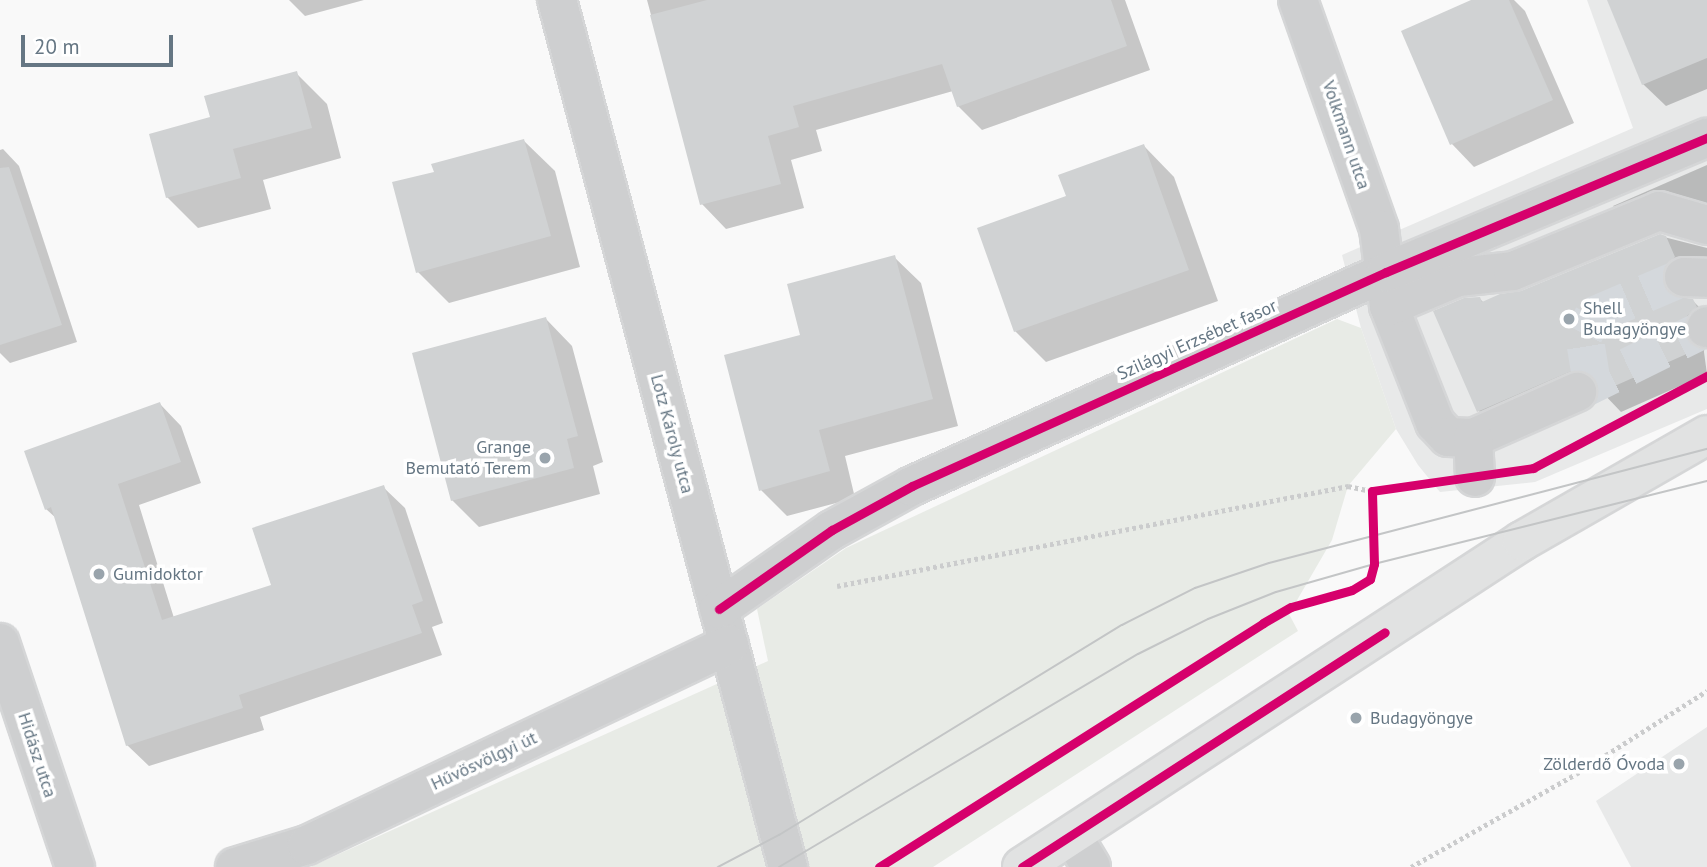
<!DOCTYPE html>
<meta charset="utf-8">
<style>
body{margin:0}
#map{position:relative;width:1707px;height:867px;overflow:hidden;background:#f9f9f9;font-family:"PT Sans",sans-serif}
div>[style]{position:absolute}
.built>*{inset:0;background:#e8e9e9}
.green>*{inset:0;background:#e8ebe6}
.shadow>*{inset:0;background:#0003}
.building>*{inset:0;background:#d0d2d3}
.minor-tunnel>*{height:38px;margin-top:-19px;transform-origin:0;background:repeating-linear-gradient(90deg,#d4d8dc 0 38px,transparent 0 57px)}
.path>*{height:4.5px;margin-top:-2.25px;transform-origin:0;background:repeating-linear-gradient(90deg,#cbcccd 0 3.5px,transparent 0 7px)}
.roads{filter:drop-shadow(2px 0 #d5d6d7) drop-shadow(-2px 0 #d5d6d7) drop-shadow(0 2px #d5d6d7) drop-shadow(0 -2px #d5d6d7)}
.minor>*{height:38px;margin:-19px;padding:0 19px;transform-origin:19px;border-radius:19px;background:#cecfd0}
.major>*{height:38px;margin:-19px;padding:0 19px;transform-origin:19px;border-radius:19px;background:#e1e2e2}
.tram>*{height:2px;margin:-1px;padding:0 1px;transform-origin:1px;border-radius:1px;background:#c3c5c6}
.cycleway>*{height:9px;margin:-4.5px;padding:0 4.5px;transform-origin:4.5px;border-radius:4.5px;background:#d6006c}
.dots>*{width:19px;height:19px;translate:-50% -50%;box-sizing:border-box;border:4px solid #fff;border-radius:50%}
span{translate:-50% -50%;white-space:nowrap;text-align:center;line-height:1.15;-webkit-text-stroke:7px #fff;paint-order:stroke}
.street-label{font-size:18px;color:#657683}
.poi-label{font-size:18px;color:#657683}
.left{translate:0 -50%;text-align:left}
.right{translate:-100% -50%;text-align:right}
.scale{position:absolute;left:21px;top:35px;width:152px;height:32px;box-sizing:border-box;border:4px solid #657683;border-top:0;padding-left:9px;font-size:21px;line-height:24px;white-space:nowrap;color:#657683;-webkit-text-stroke:5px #fff;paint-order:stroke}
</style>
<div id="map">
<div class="built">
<div style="clip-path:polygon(1587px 0,1707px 0,1707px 409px,1535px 482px,1440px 492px,1418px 465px,1396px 429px,1361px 328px,1342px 255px,1633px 128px)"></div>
<div style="clip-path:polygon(1707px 727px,1707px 867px,1631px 867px,1596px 801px)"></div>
</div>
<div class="green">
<div style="clip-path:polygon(1337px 319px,1361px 328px,1396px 429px,1348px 486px,1332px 540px,1289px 614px,1298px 631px,933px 867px,310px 867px,768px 661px,757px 609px,846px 548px)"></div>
</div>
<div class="shadow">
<div style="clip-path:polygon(289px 0,364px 0,305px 16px)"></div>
<div style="clip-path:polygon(647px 0,1125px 0,1150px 70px,982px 130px,958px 106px,953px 91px,816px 130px,822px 151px,791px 160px,804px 208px,726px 229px,702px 204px)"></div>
<div style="clip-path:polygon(1476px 0,1514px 0,1525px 11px,1574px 123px,1474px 167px,1452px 144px,1404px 32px)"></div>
<div style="clip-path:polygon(1633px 0,1707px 0,1707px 89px,1666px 106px,1643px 84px)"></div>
<div style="clip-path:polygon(296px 73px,327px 104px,341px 158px,263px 180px,271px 209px,198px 228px,167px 197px,212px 118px)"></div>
<div style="clip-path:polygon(524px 141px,555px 171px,580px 267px,449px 303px,418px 272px,436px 173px)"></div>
<div style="clip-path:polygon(1144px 146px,1174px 177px,1218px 301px,1046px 362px,1015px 331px,1068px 198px)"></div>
<div style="clip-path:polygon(3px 149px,19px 166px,77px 342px,10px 363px,0 353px,0 150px)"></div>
<div style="clip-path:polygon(1707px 165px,1707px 216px,1632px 225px,1613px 206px)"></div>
<div style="clip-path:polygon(1660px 236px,1707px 248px,1707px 276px,1685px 286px,1682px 299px,1693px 301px,1707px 315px,1704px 352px,1707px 374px,1621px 412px,1600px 390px,1590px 392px,1499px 432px,1479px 411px,1479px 298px,1484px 303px,1521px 293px)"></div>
<div style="clip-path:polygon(894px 257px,921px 283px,958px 426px,845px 456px,855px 498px,787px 516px,761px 490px,802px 336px)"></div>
<div style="clip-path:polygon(546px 319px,572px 346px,603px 462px,593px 466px,600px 494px,479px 527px,452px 500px)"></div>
<div style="clip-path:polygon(160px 404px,181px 426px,201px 483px,139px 505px,174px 618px,273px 586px,383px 487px,405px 508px,443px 623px,432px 627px,442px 655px,260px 717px,264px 730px,149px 766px,127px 745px,57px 519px,46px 509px)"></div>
</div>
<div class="building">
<div style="clip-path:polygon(707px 0,1111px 0,1127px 46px,957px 107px,942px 64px,793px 106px,799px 127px,768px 136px,781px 184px,700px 205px,650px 15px)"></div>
<div style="clip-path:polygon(1471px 0,1509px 0,1553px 100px,1450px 145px,1401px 31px)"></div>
<div style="clip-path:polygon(1607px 0,1707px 0,1707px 58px,1642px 85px)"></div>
<div style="clip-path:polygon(297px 71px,312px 128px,233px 149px,241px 178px,166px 198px,149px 134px,210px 117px,204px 96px)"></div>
<div style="clip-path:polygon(524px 139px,551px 236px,416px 273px,392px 182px,434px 172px,431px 164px)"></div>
<div style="clip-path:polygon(1144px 144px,1189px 270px,1014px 332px,977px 228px,1066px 196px,1058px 175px)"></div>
<div style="clip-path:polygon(9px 167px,62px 325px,0 345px,0 168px)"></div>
<div style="clip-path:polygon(1660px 234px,1666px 236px,1675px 257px,1665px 266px,1662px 277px,1664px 286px,1673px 296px,1693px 299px,1697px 307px,1687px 316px,1684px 330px,1688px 341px,1700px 348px,1599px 393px,1597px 383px,1589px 374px,1580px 370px,1569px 372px,1477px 412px,1433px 311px,1464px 298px,1480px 297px,1482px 302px,1500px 294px,1521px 291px)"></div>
<div style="clip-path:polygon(895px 255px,933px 399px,819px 430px,830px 471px,759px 491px,724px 355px,800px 335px,787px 284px)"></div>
<div style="clip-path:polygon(546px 317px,578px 436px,567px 439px,574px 468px,451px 501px,412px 353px)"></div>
<div style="clip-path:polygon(160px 402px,181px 462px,118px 484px,162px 620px,271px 585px,252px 528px,384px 485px,423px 601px,412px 605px,422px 633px,239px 695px,243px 708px,126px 746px,51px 507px,45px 510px,24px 451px)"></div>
</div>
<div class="minor-tunnel">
<div style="left:1592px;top:384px;width:51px;rotate:-99.1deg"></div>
<div style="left:1584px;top:334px;width:20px;rotate:-63deg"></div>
<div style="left:1593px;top:316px;width:99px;rotate:-23.2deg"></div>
<div style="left:1577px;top:392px;width:144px;rotate:-26.4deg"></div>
</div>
<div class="path">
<div style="left:837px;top:586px;width:521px;rotate:-11.07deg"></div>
<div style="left:1348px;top:486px;width:25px;rotate:12deg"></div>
<div style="left:1411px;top:867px;width:189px;rotate:-29.4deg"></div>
<div style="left:1576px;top:774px;width:155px;rotate:-32.4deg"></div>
</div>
<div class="roads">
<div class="minor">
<div style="left:557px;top:0;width:897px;rotate:75.08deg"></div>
<div style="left:1298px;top:0;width:243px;rotate:70.5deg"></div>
<div style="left:1379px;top:229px;width:78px;rotate:82.6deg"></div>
<div style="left:1389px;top:306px;width:126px;rotate:68.5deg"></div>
<div style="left:1435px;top:423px;width:19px;rotate:47deg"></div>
<div style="left:1448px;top:437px;width:25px;rotate:2deg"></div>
<div style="left:1473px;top:438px;width:114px;rotate:-23.9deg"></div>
<div style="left:1684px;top:277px;width:23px;rotate:2deg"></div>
<div style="left:1389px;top:306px;width:75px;rotate:-22.8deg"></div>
<div style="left:1458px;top:277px;width:55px;rotate:-6.2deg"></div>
<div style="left:1513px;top:271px;width:158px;rotate:-22.3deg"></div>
<div style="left:1659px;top:211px;width:50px;rotate:16.3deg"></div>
<div style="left:1706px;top:328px;width:2px;rotate:-63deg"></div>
<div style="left:1473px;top:438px;width:39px;rotate:87deg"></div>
<div style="left:719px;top:609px;width:138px;rotate:-35deg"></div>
<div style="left:832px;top:530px;width:91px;rotate:-28.8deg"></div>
<div style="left:912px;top:486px;width:520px;rotate:-24.3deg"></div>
<div style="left:1386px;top:272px;width:348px;rotate:-22.7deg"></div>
<div style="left:0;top:643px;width:236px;rotate:71.5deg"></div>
<div style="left:1072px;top:835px;width:37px;rotate:59deg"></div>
<div style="left:235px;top:867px;width:75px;rotate:-17deg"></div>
<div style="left:307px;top:845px;width:467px;rotate:-25.4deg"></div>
</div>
<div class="major">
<div style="left:1022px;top:867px;width:597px;rotate:-33.1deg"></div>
<div style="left:1522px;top:541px;width:213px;rotate:-29.8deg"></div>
</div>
</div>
<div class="tram">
<div style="left:718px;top:867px;width:69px;rotate:-27.7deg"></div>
<div style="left:779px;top:835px;width:402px;rotate:-31.5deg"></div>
<div style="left:1122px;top:625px;width:82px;rotate:-26.9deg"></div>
<div style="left:1195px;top:588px;width:78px;rotate:-18.7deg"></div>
<div style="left:1269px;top:563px;width:453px;rotate:-14.6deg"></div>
<div style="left:779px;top:867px;width:417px;rotate:-30.7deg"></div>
<div style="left:1138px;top:654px;width:78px;rotate:-26.6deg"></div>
<div style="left:1208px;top:619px;width:73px;rotate:-21.7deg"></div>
<div style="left:1276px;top:592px;width:102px;rotate:-15.9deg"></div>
<div style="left:1374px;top:564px;width:343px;rotate:-14deg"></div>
</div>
<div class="cycleway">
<div style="left:719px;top:609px;width:138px;rotate:-35deg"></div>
<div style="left:832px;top:530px;width:91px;rotate:-28.8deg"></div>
<div style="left:912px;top:486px;width:520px;rotate:-24.3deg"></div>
<div style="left:1386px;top:272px;width:348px;rotate:-22.7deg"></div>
<div style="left:879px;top:867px;width:455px;rotate:-32.4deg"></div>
<div style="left:1263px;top:623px;width:32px;rotate:-30deg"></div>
<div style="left:1291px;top:607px;width:63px;rotate:-15.6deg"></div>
<div style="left:1352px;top:590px;width:21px;rotate:-31deg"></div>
<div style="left:1370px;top:579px;width:16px;rotate:-75deg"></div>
<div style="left:1374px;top:564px;width:73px;rotate:-91.6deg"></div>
<div style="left:1372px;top:491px;width:163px;rotate:-8.1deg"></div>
<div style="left:1533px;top:468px;width:197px;rotate:-27.9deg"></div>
<div style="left:1022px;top:867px;width:432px;rotate:-32.9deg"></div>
</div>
<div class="dots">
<div style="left:1569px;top:319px;background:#99a4ac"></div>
<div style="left:545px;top:458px;background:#99a4ac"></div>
<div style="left:99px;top:574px;background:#99a4ac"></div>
<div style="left:1356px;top:718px;background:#99a4ac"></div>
<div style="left:1679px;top:764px;background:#99a4ac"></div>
</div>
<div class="street-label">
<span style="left:1346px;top:135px;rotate:71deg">Volkmann utca</span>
<span style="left:1197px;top:340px;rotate:-24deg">Szilágyi Erzsébet fasor</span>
<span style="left:672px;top:434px;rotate:75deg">Lotz Károly utca</span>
<span style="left:37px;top:755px;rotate:72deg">Hidász utca</span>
<span style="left:484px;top:761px;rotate:-25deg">Hűvösvölgyi út</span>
</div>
<div class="poi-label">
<span class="left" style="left:1583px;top:319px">Shell<br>Budagyöngye</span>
<span class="right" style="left:531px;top:458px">Grange<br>Bemutató Terem</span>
<span class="left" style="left:113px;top:574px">Gumidoktor</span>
<span class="left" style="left:1370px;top:718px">Budagyöngye</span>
<span class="right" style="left:1665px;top:764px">Zölderdő Óvoda</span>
</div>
<div class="scale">20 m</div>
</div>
